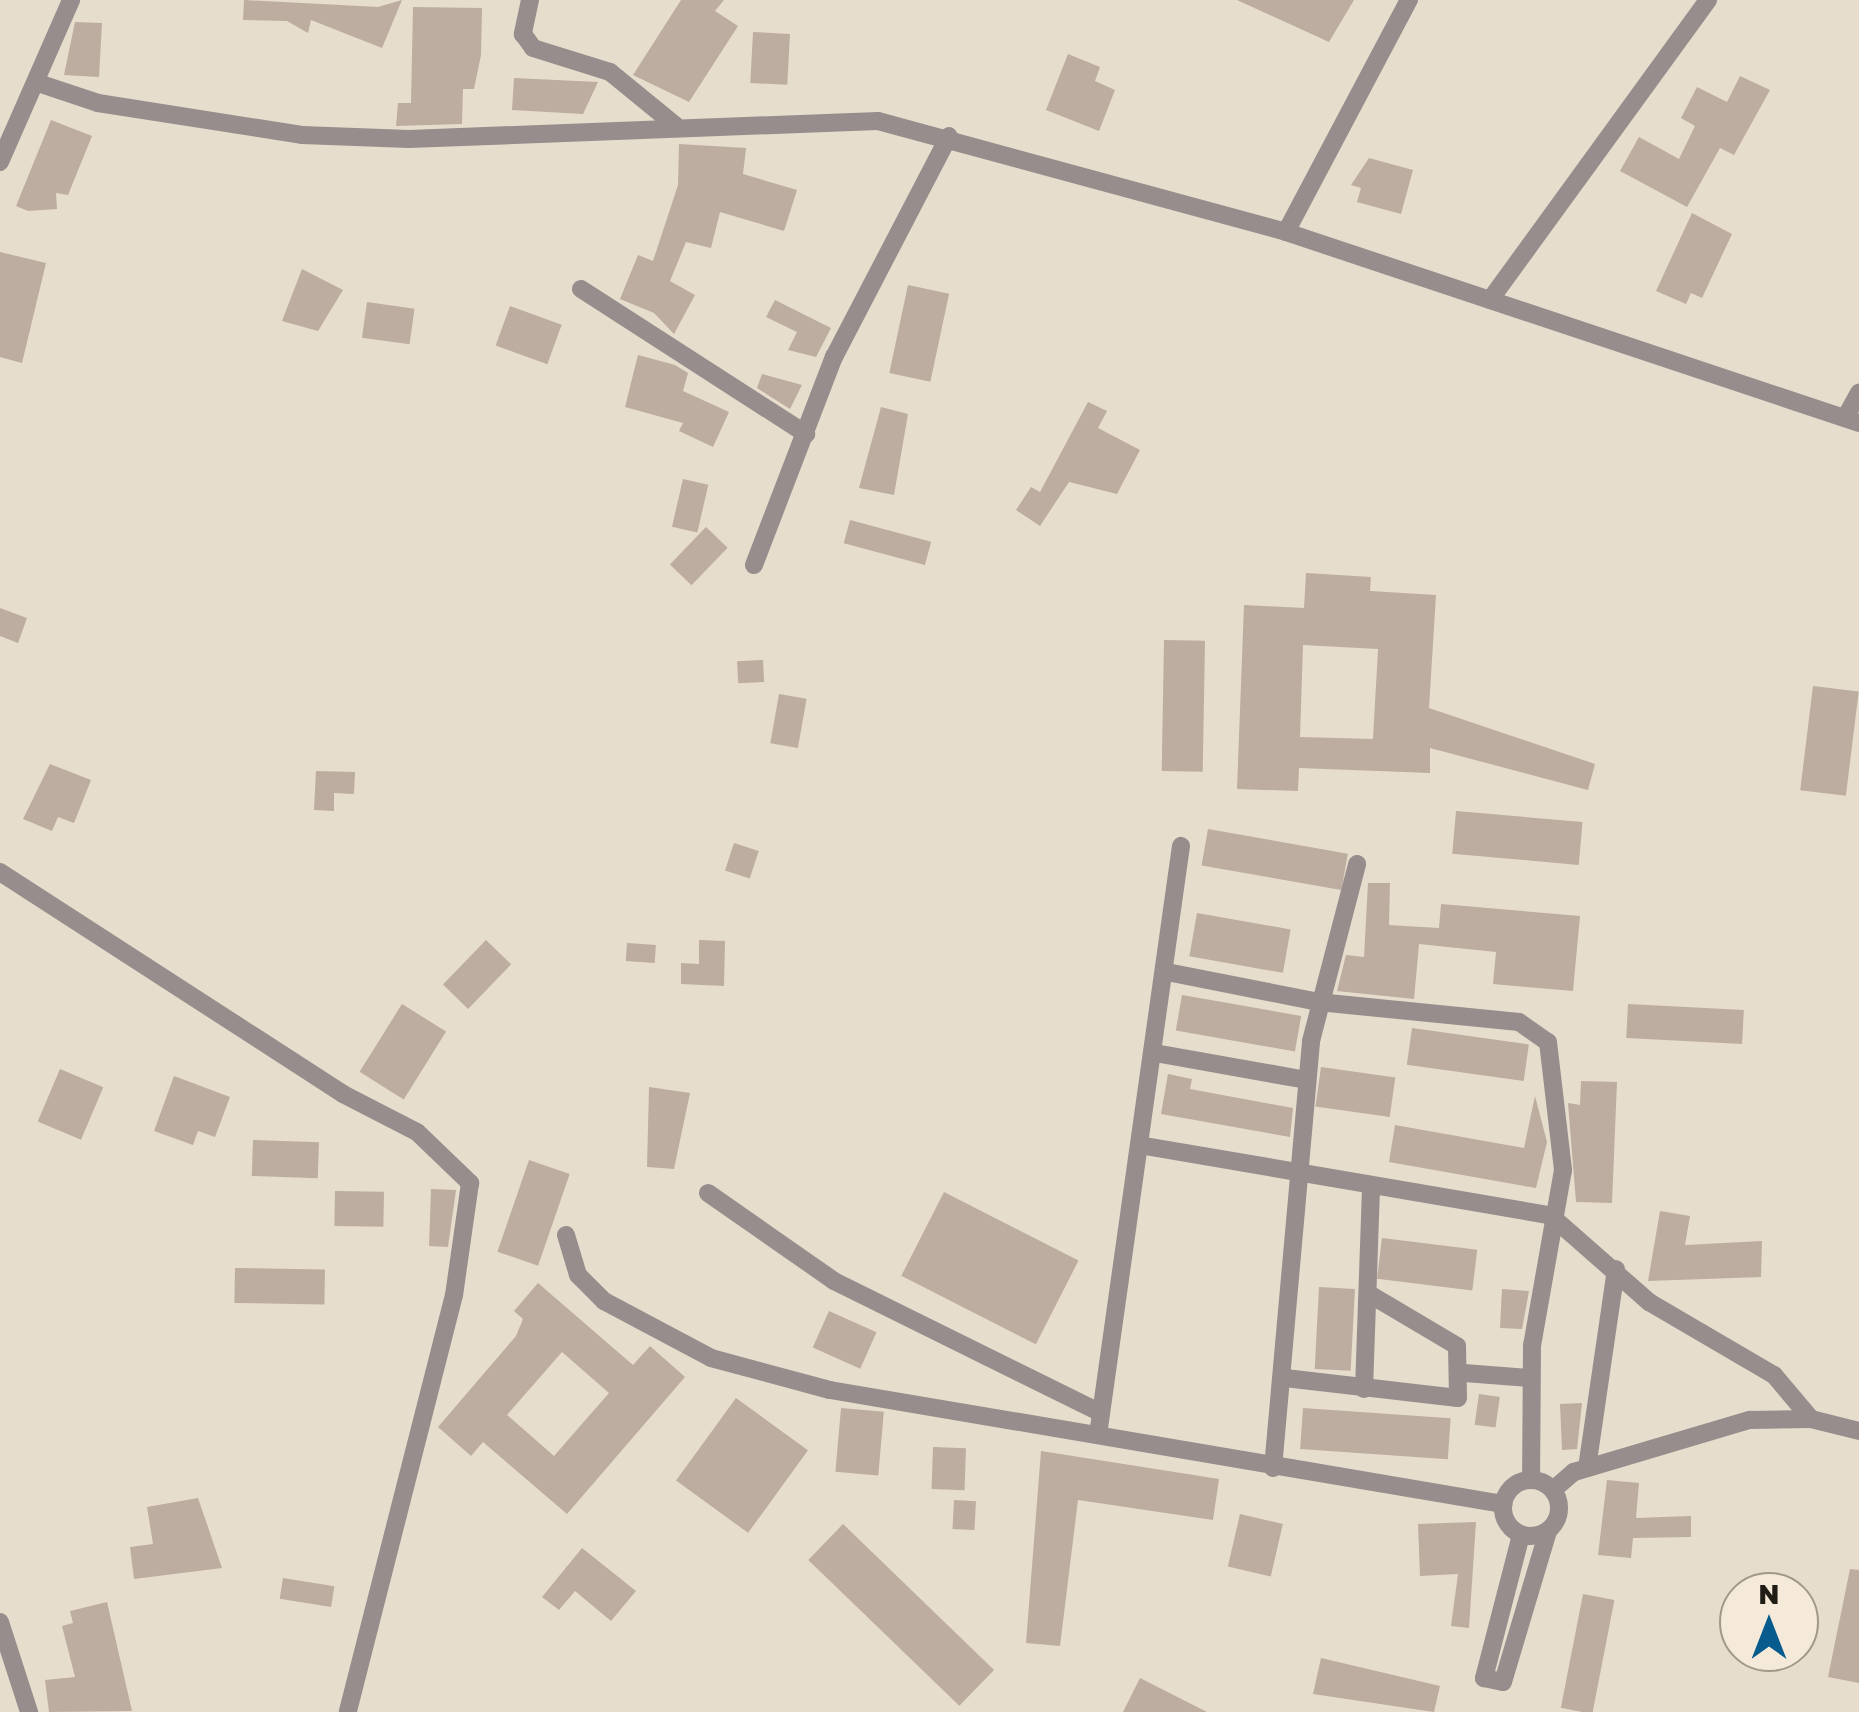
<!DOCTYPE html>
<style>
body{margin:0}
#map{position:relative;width:1859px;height:1712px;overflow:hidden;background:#e7ddcc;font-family:"Golos Text",sans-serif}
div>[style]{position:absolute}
.building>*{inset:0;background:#bdaca0;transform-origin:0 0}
.minor>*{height:18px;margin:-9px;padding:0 9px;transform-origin:9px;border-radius:9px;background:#978d8c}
.minor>.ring{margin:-9px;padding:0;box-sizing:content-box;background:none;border:18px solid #978d8c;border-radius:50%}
span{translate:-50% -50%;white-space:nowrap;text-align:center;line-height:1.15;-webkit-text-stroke:10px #f5ead9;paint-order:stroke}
.north{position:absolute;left:1719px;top:1572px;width:100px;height:100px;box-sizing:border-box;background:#f5ead9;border:2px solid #a0988b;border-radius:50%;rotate:0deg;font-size:28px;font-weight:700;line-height:40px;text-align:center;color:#201c16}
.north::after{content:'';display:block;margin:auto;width:35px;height:45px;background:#075b8d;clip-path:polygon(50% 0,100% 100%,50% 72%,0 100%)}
</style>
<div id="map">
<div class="building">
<div style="clip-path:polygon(244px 0,378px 7px,402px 0,382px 48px,311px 20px,308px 33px,287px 21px,243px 20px)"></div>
<div style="clip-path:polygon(681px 0,724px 0,715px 11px,738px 26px,689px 102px,633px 75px)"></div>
<div style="clip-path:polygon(1237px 0,1354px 0,1329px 42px)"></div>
<div style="clip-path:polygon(413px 7px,482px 8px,481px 55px,474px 89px,463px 89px,462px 124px,396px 126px,398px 103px,411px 103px)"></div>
<div style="clip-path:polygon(75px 22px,102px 23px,99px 77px,64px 75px)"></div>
<div style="left:753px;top:32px;width:37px;height:51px;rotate:3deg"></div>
<div style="clip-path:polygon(1068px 54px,1100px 67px,1095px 81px,1115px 90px,1099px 131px,1046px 110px)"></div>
<div style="clip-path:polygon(1740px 76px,1770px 90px,1734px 155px,1720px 148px,1687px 207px,1620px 171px,1639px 137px,1679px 159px,1695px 126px,1681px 118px,1697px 87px,1727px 102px)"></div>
<div style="clip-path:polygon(514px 78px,598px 82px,583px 114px,512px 110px)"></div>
<div style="clip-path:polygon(51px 120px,92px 136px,68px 195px,56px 193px,57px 209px,28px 211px,16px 206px)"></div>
<div style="clip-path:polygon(679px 144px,746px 148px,743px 174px,797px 190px,784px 231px,720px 212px,711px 248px,686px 242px,670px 281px,695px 295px,674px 334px,654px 313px,620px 299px,638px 255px,653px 261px,678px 185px)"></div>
<div style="clip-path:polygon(1369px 158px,1413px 170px,1401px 214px,1357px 202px,1361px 188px,1351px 185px)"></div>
<div style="clip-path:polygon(1692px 213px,1732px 234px,1702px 298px,1691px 293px,1686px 304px,1656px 291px)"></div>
<div style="clip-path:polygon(0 252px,46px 263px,22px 363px,0 357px)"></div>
<div style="clip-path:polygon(302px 269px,343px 290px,318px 331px,282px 321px)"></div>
<div style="left:908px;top:285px;width:42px;height:90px;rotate:12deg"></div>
<div style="clip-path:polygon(775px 300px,831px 328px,816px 357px,788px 350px,797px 332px,766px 317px)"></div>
<div style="left:367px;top:302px;width:48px;height:36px;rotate:8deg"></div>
<div style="left:510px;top:306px;width:55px;height:42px;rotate:20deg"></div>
<div style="clip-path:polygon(638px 355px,675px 365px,688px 373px,683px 391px,729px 412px,713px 447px,679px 431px,683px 423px,625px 407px)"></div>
<div style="clip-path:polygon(762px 374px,802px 385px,790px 409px,757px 388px)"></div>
<div style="clip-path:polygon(1088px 402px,1107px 411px,1098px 428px,1140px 450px,1117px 494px,1069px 482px,1040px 526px,1016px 510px,1031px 487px,1040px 492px)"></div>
<div style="clip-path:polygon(881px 407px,908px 414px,894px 495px,859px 488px)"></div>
<div style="left:683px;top:479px;width:26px;height:49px;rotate:13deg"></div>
<div style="left:850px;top:520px;width:84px;height:24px;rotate:15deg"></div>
<div style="left:706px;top:527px;width:30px;height:52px;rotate:44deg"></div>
<div style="clip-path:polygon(evenodd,1306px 573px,1371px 577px,1370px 591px,1436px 595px,1429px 708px,1595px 764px,1588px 790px,1430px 748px,1430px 773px,1299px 768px,1298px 791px,1237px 789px,1244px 605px,1304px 608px,1306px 573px,1303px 645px,1378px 649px,1373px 739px,1300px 737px,1303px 645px)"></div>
<div style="clip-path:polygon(0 608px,27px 618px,18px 643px,0 636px)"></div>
<div style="left:1164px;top:640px;width:41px;height:131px;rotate:1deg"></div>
<div style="left:763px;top:660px;width:22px;height:26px;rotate:87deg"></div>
<div style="left:1813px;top:686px;width:46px;height:105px;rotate:7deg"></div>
<div style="left:779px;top:694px;width:28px;height:50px;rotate:10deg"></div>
<div style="clip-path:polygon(50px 764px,91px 780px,74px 823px,58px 817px,52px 831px,23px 819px)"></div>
<div style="clip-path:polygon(316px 771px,355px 772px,354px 794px,334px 793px,334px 811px,314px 810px)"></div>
<div style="left:1456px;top:811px;width:127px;height:43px;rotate:5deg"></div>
<div style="left:1208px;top:829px;width:142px;height:37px;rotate:10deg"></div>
<div style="left:734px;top:843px;width:26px;height:29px;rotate:18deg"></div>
<div style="clip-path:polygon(1368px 883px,1390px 883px,1389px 925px,1439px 928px,1441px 904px,1580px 916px,1573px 991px,1493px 984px,1496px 952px,1419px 944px,1414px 999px,1337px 991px,1346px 955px,1364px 957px)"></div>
<div style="left:1197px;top:913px;width:95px;height:44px;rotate:10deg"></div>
<div style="left:486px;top:940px;width:35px;height:62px;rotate:44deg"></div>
<div style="clip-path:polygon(699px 940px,725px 941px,724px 986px,681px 984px,681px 963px,699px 964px)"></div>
<div style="left:627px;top:943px;width:29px;height:18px;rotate:4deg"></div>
<div style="left:1182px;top:995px;width:121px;height:36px;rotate:10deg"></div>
<div style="left:402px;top:1004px;width:52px;height:80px;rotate:32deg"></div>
<div style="left:1628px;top:1004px;width:116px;height:34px;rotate:3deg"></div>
<div style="left:1412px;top:1028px;width:118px;height:37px;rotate:8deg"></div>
<div style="left:1321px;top:1067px;width:75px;height:40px;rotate:8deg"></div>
<div style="left:60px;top:1069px;width:47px;height:57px;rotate:23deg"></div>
<div style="clip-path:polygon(1168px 1074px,1192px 1079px,1190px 1089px,1293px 1108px,1290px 1137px,1161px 1114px)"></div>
<div style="clip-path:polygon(174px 1076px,230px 1097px,215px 1137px,198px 1131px,193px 1145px,154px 1131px)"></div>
<div style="clip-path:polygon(1581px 1081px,1617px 1082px,1612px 1203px,1576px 1202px,1568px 1103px,1580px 1105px)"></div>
<div style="clip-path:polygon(649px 1087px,690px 1093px,674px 1169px,647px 1167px)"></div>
<div style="clip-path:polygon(1535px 1096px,1547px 1142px,1536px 1188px,1389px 1162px,1395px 1125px,1524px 1148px)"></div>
<div style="left:253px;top:1140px;width:66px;height:36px;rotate:2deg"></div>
<div style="left:529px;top:1160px;width:43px;height:97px;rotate:19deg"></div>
<div style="clip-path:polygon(431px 1189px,456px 1190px,448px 1247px,429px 1246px)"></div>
<div style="left:335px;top:1191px;width:49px;height:35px;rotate:1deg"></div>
<div style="left:944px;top:1192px;width:151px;height:94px;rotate:27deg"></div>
<div style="clip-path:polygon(1660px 1211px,1690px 1216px,1685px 1245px,1762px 1241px,1761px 1277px,1648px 1281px)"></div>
<div style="left:1382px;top:1238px;width:96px;height:41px;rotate:7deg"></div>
<div style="left:235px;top:1268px;width:90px;height:35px;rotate:1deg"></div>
<div style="clip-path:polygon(evenodd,538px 1283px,633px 1365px,650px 1346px,685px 1377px,567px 1514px,483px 1442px,471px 1456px,438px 1427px,516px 1336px,523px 1319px,514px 1311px,538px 1283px,562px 1352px,609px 1393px,554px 1456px,507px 1415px,562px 1352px)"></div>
<div style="left:1319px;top:1287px;width:36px;height:82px;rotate:3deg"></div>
<div style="clip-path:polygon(1502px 1289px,1529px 1291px,1522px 1329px,1500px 1328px)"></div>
<div style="left:829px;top:1311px;width:52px;height:40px;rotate:24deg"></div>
<div style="left:1479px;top:1394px;width:21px;height:31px;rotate:8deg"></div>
<div style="left:736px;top:1398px;width:89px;height:102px;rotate:36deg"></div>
<div style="clip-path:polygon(1582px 1403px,1577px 1449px,1562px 1450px,1560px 1404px)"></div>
<div style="left:841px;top:1408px;width:43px;height:64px;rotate:5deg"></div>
<div style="left:1303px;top:1408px;width:148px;height:41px;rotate:4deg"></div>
<div style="left:933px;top:1447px;width:33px;height:42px;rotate:2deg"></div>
<div style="clip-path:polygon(1041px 1451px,1219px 1479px,1213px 1520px,1078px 1500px,1060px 1646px,1026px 1643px)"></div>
<div style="clip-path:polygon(1607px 1480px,1639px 1483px,1636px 1518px,1691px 1516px,1691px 1537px,1633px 1538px,1631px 1558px,1598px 1555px)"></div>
<div style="clip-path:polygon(198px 1498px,222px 1568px,134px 1579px,130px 1547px,153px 1544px,147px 1507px)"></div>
<div style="left:954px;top:1500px;width:22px;height:29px;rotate:3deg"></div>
<div style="left:1240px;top:1514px;width:44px;height:54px;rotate:13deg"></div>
<div style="clip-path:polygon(1476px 1522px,1469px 1628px,1451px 1626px,1458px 1574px,1420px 1576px,1418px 1524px)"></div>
<div style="left:843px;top:1524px;width:210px;height:50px;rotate:44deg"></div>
<div style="clip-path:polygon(582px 1548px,636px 1591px,611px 1621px,575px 1591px,559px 1610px,542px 1597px)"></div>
<div style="clip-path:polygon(1850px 1569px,1859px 1570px,1859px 1683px,1828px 1677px)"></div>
<div style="left:283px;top:1578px;width:52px;height:21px;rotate:9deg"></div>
<div style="left:1583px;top:1594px;width:32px;height:116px;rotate:11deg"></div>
<div style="clip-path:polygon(107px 1602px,132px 1711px,49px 1712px,45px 1680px,75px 1677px,62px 1626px,73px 1623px,70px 1611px)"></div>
<div style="clip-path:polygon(1321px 1658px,1440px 1686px,1434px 1712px,1313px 1694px)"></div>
<div style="clip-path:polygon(1140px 1678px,1207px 1712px,1123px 1712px)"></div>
</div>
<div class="minor">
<div style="left:530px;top:0;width:35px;rotate:102deg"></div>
<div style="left:523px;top:34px;width:17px;rotate:54deg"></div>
<div style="left:533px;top:48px;width:81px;rotate:17.3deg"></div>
<div style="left:610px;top:72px;width:85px;rotate:39.3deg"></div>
<div style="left:38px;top:83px;width:63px;rotate:18.4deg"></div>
<div style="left:98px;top:103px;width:206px;rotate:8.9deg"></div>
<div style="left:302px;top:135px;width:107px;rotate:2.1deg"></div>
<div style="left:409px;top:139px;width:469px;rotate:-2.2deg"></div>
<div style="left:878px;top:121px;width:423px;rotate:15.2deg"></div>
<div style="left:1286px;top:232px;width:604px;rotate:18.43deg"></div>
<div style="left:0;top:162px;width:177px;rotate:-66.3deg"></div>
<div style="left:1286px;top:232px;width:263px;rotate:-62.1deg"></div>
<div style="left:581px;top:289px;width:268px;rotate:32.8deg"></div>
<div style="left:1490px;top:300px;width:371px;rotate:-54deg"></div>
<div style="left:1845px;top:418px;width:29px;rotate:-61deg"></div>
<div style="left:754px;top:565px;width:223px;rotate:-69deg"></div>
<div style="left:834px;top:357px;width:249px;rotate:-62.5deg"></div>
<div style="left:0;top:872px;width:409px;rotate:32.9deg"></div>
<div style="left:343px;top:1094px;width:83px;rotate:27.2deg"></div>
<div style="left:417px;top:1132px;width:74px;rotate:43.9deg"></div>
<div style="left:470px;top:1183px;width:113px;rotate:98.1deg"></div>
<div style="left:454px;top:1295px;width:430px;rotate:104.3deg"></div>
<div style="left:1167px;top:972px;width:154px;rotate:11.2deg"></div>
<div style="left:1318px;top:1002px;width:202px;rotate:5.7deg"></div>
<div style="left:1519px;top:1022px;width:35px;rotate:35deg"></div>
<div style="left:1548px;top:1042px;width:129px;rotate:83.3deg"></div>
<div style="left:1563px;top:1170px;width:178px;rotate:100deg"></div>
<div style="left:1532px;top:1345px;width:135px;rotate:90.4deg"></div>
<div style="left:1155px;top:1053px;width:154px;rotate:10.1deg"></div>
<div style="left:1139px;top:1145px;width:417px;rotate:9.7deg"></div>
<div style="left:1550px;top:1215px;width:132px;rotate:41.3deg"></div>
<div style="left:1649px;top:1302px;width:145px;rotate:30.3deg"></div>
<div style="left:1774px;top:1375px;width:57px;rotate:49.9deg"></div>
<div style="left:708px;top:1193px;width:154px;rotate:34.9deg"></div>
<div style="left:834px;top:1281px;width:298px;rotate:26.3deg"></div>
<div style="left:566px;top:1235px;width:42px;rotate:73.3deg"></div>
<div style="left:578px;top:1275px;width:37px;rotate:45deg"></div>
<div style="left:604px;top:1301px;width:121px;rotate:28deg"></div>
<div style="left:711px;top:1358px;width:123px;rotate:15.1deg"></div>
<div style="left:830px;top:1390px;width:683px;rotate:9.61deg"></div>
<div style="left:1464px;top:1373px;width:66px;rotate:4.3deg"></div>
<div style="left:1285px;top:1378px;width:174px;rotate:6.6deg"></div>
<div style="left:1458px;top:1398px;width:52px;rotate:-91.1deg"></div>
<div style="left:1457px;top:1346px;width:102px;rotate:-149.4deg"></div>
<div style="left:1364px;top:1389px;width:198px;rotate:-88deg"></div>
<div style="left:1098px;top:1435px;width:595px;rotate:-81.98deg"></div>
<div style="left:1273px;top:1468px;width:429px;rotate:-84.9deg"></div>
<div style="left:1311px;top:1041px;width:183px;rotate:-75.4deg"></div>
<div style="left:1587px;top:1468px;width:201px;rotate:-81.7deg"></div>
<div class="ring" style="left:1503px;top:1480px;width:38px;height:38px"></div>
<div style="left:1553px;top:1490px;width:28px;rotate:-41deg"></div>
<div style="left:1574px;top:1472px;width:184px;rotate:-16.5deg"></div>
<div style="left:1750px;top:1420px;width:61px;rotate:-0.9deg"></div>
<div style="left:1811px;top:1419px;width:49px;rotate:14deg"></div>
<div style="left:1521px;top:1535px;width:148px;rotate:104.5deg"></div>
<div style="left:1484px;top:1678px;width:19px;rotate:12deg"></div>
<div style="left:1503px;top:1682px;width:158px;rotate:-73.4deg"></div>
<div style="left:0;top:1622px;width:95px;rotate:72.1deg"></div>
</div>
<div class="north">N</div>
</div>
